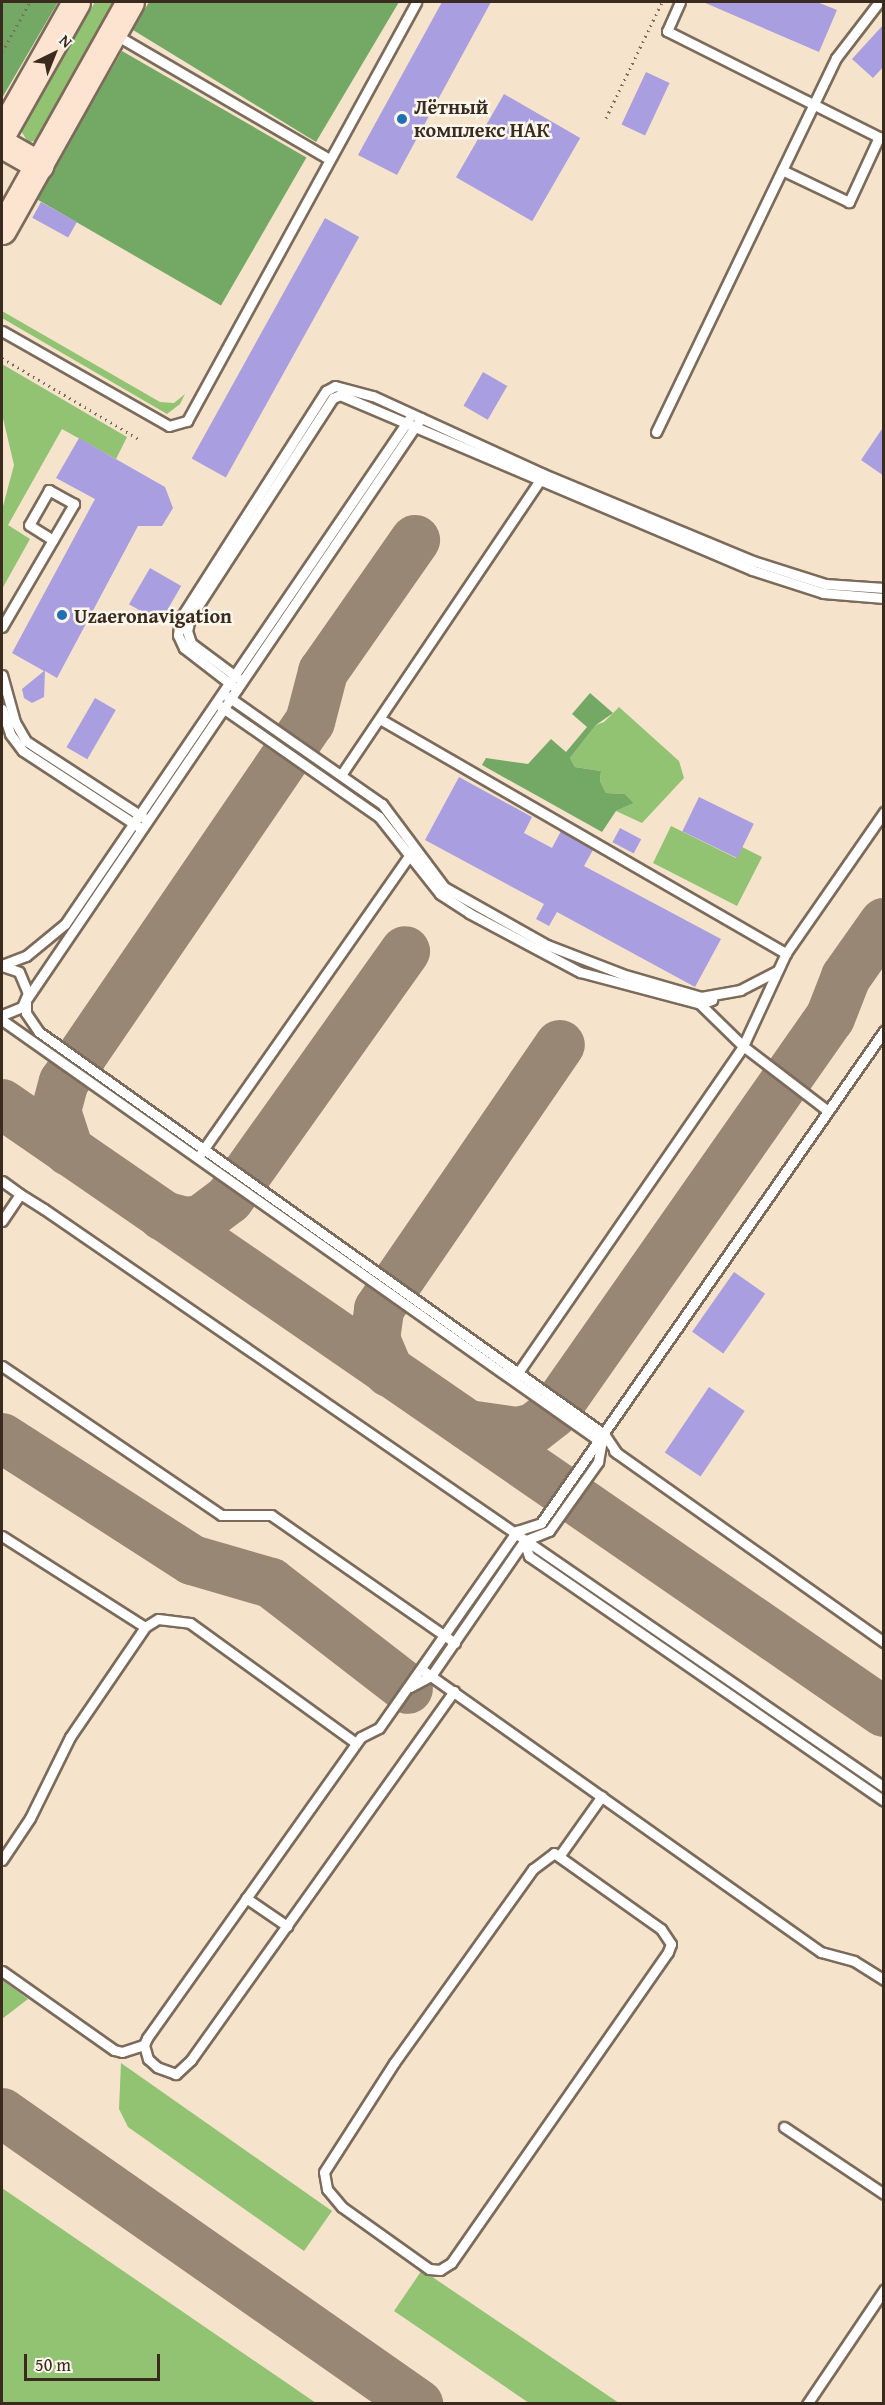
<!DOCTYPE html>
<meta charset="utf-8">
<style>
body{margin:0}
#map{position:relative;width:885px;height:2405px;overflow:hidden;background:#f5e4cb;font-family:"Gentium Book Plus",serif}
div>[style]{position:absolute}
.green>*{inset:0;background:#91c373}
.forest>*{inset:0;background:#74a965;transform-origin:0 0}
.taxiway>*{height:50px;margin:-25px;padding:0 25px;transform-origin:25px;border-radius:25px;background:#988774}
.building>*{inset:0;background:#a99ee0;transform-origin:0 0}
.path>*{height:3px;margin-top:-1.5px;transform-origin:0;background:repeating-linear-gradient(90deg,#7c6b5b 0 1.5px,transparent 0 6px)}
.roads{filter:drop-shadow(2px 0 #7c6b5b) drop-shadow(-2px 0 #7c6b5b) drop-shadow(0 2px #7c6b5b) drop-shadow(0 -2px #7c6b5b)}
.service>*{height:9px;margin:-4.5px;padding:0 4.5px;transform-origin:4.5px;border-radius:4.5px;background:#fff}
.secondary>*{height:27px;margin:-13.5px;padding:0 13.5px;transform-origin:13.5px;border-radius:13.5px;background:#fde4d1}
.dots>*{width:16px;height:16px;translate:-50% -50%;box-sizing:border-box;border:3px solid #fbf7ec;border-radius:50%}
span{translate:-50% -50%;white-space:nowrap;text-align:center;line-height:1.15;-webkit-text-stroke:5px #fbf7ec;paint-order:stroke}
.poi-label{font-size:20px;color:#3b2a1e;font-weight:700}
.left{translate:0 -50%;text-align:left}
.frame{position:absolute;inset:0;border:3px solid #3b2a1e;pointer-events:none}
.north{position:absolute;left:24px;top:24px;width:60px;height:60px;-webkit-text-stroke:4px #fbf7ec;paint-order:stroke;rotate:43deg;font-size:16px;font-weight:700;line-height:24px;text-align:center;color:#3b2a1e}
.north::after{content:'';display:block;margin:auto;width:21px;height:27px;background:#3b2a1e;clip-path:polygon(50% 0,100% 100%,50% 72%,0 100%)}
.scale{position:absolute;left:24px;top:2354px;width:136px;height:27px;box-sizing:border-box;border:3px solid #3b2a1e;border-top:0;padding-left:8px;font-size:18px;line-height:21px;white-space:nowrap;color:#3b2a1e;-webkit-text-stroke:4px #fbf7ec;paint-order:stroke}
</style>
<div id="map">
<div class="green">
<div style="clip-path:polygon(95px 2px,114px 2px,37px 141px,28px 142px,21px 131px)"></div>
<div style="clip-path:polygon(2px 311px,160px 402px,174px 403px,185px 394px,180px 404px,167px 414px,2px 318px)"></div>
<div style="clip-path:polygon(2px 364px,127px 437px,116px 459px,62px 429px,8px 525px,30px 539px,2px 589px,2px 510px,14px 465px,2px 414px)"></div>
<div style="clip-path:polygon(619px 707px,679px 761px,684px 778px,642px 823px,616px 811px,634px 803px,625px 794px,606px 793px,600px 781px,601px 771px,575px 767px,570px 758px,596px 725px,604px 722px)"></div>
<div style="clip-path:polygon(671px 826px,736px 858px,742px 847px,762px 857px,737px 906px,653px 863px)"></div>
<div style="clip-path:polygon(2px 1980px,28px 1999px,2px 2019px)"></div>
<div style="clip-path:polygon(121px 2063px,332px 2211px,304px 2251px,128px 2127px,119px 2109px)"></div>
<div style="clip-path:polygon(2px 2188px,316px 2403px,2px 2403px)"></div>
<div style="clip-path:polygon(422px 2270px,619px 2403px,529px 2403px,394px 2311px)"></div>
</div>
<div class="forest">
<div style="clip-path:polygon(2px 2px,58px 2px,2px 98px)"></div>
<div style="clip-path:polygon(149px 2px,399px 2px,316px 142px,133px 30px)"></div>
<div style="left:122px;top:51px;width:213px;height:171px;rotate:30deg"></div>
<div style="clip-path:polygon(590px 693px,613px 713px,596px 725px,570px 758px,575px 767px,601px 771px,600px 781px,606px 793px,625px 794px,634px 803px,616px 811px,602px 832px,482px 765px,486px 758px,528px 764px,551px 739px,566px 752px,587px 727px,572px 714px)"></div>
</div>
<div class="taxiway">
<div style="left:2px;top:1104px;width:1071px;rotate:34.58deg"></div>
<div style="left:69px;top:1151px;width:42px;rotate:-108deg"></div>
<div style="left:56px;top:1111px;width:30px;rotate:-75deg"></div>
<div style="left:64px;top:1082px;width:436px;rotate:-55.7deg"></div>
<div style="left:310px;top:722px;width:52px;rotate:-75.4deg"></div>
<div style="left:323px;top:672px;width:161px;rotate:-55.1deg"></div>
<div style="left:163px;top:1216px;width:23px;rotate:15deg"></div>
<div style="left:185px;top:1222px;width:16px;rotate:-7deg"></div>
<div style="left:201px;top:1220px;width:35px;rotate:-37deg"></div>
<div style="left:229px;top:1199px;width:304px;rotate:-54.6deg"></div>
<div style="left:389px;top:1372px;width:36px;rotate:-113deg"></div>
<div style="left:375px;top:1339px;width:30px;rotate:-82deg"></div>
<div style="left:379px;top:1309px;width:320px;rotate:-55.6deg"></div>
<div style="left:468px;top:1425px;width:49px;rotate:8.1deg"></div>
<div style="left:517px;top:1432px;width:17px;rotate:-13deg"></div>
<div style="left:534px;top:1428px;width:24px;rotate:-38deg"></div>
<div style="left:553px;top:1413px;width:482px;rotate:-55deg"></div>
<div style="left:830px;top:1018px;width:44px;rotate:-68.7deg"></div>
<div style="left:846px;top:977px;width:66px;rotate:-54.9deg"></div>
<div style="left:2px;top:1438px;width:226px;rotate:32.7deg"></div>
<div style="left:192px;top:1560px;width:82px;rotate:16.2deg"></div>
<div style="left:271px;top:1583px;width:173px;rotate:37.7deg"></div>
<div style="left:2px;top:2113px;width:508px;rotate:34.97deg"></div>
</div>
<div class="building">
<div style="clip-path:polygon(442px 2px,491px 2px,397px 175px,358px 155px)"></div>
<div style="clip-path:polygon(703px 2px,817px 2px,837px 10px,819px 52px)"></div>
<div style="clip-path:polygon(884px 24px,884px 66px,873px 78px,852px 59px)"></div>
<div style="left:646px;top:72px;width:26px;height:58px;rotate:25deg"></div>
<div style="left:504px;top:94px;width:88px;height:96px;rotate:30deg"></div>
<div style="left:41px;top:202px;width:41px;height:18px;rotate:29deg"></div>
<div style="left:325px;top:218px;width:39px;height:275px;rotate:29deg"></div>
<div style="left:483px;top:372px;width:28px;height:39px;rotate:30deg"></div>
<div style="clip-path:polygon(884px 426px,884px 476px,861px 460px)"></div>
<div style="clip-path:polygon(79px 438px,165px 487px,173px 508px,162px 526px,138px 526px,57px 678px,45px 671px,44px 697px,32px 703px,24px 698px,22px 689px,44px 671px,12px 653px,95px 499px,56px 478px)"></div>
<div style="left:150px;top:568px;width:36px;height:42px;rotate:30deg"></div>
<div style="left:95px;top:698px;width:24px;height:57px;rotate:30deg"></div>
<div style="clip-path:polygon(459px 777px,532px 817px,524px 833px,552px 848px,561px 831px,593px 850px,584px 866px,721px 939px,695px 987px,557px 912px,549px 926px,536px 919px,544px 904px,425px 840px)"></div>
<div style="left:699px;top:797px;width:61px;height:38px;rotate:26deg"></div>
<div style="left:620px;top:828px;width:24px;height:16px;rotate:28deg"></div>
<div style="left:734px;top:1272px;width:38px;height:73px;rotate:35deg"></div>
<div style="left:709px;top:1387px;width:43px;height:79px;rotate:34deg"></div>
</div>
<div class="path">
<div style="left:2px;top:52px;width:57px;rotate:-60.8deg"></div>
<div style="left:606px;top:118px;width:129px;rotate:-64.2deg"></div>
<div style="left:2px;top:358px;width:159px;rotate:30.6deg"></div>
</div>
<div class="roads">
<div class="service">
<div style="left:680px;top:2px;width:32px;rotate:114deg"></div>
<div style="left:667px;top:31px;width:237px;rotate:26.6deg"></div>
<div style="left:879px;top:137px;width:72px;rotate:114.8deg"></div>
<div style="left:849px;top:202px;width:74px;rotate:-154.5deg"></div>
<div style="left:116px;top:35px;width:246px;rotate:30.2deg"></div>
<div style="left:2px;top:331px;width:192px;rotate:29.6deg"></div>
<div style="left:169px;top:426px;width:19px;rotate:-16deg"></div>
<div style="left:187px;top:421px;width:477px;rotate:-61.3deg"></div>
<div style="left:421px;top:418px;width:703px;rotate:124.16deg"></div>
<div style="left:26px;top:1000px;width:13px;rotate:90deg"></div>
<div style="left:26px;top:1013px;width:23px;rotate:56deg"></div>
<div style="left:39px;top:1032px;width:693px;rotate:35.43deg"></div>
<div style="left:604px;top:1434px;width:23px;rotate:56deg"></div>
<div style="left:656px;top:432px;width:415px;rotate:-64.3deg"></div>
<div style="left:836px;top:58px;width:71px;rotate:-52.5deg"></div>
<div style="left:2px;top:627px;width:143px;rotate:-59.7deg"></div>
<div style="left:74px;top:504px;width:29px;rotate:-151deg"></div>
<div style="left:49px;top:490px;width:40px;rotate:119.7deg"></div>
<div style="left:29px;top:525px;width:28px;rotate:32deg"></div>
<div style="left:2px;top:675px;width:49px;rotate:74.5deg"></div>
<div style="left:15px;top:722px;width:22px;rotate:60deg"></div>
<div style="left:26px;top:741px;width:141px;rotate:33.1deg"></div>
<div style="left:242px;top:681px;width:64px;rotate:-143.3deg"></div>
<div style="left:191px;top:643px;width:13px;rotate:-108deg"></div>
<div style="left:187px;top:631px;width:13px;rotate:-77deg"></div>
<div style="left:190px;top:618px;width:262px;rotate:-57deg"></div>
<div style="left:333px;top:398px;width:8px;rotate:-23deg"></div>
<div style="left:340px;top:395px;width:448px;rotate:23deg"></div>
<div style="left:752px;top:570px;width:75px;rotate:17.9deg"></div>
<div style="left:823px;top:593px;width:61px;rotate:4.7deg"></div>
<div style="left:237px;top:689px;width:67px;rotate:-142.3deg"></div>
<div style="left:184px;top:648px;width:14px;rotate:-115deg"></div>
<div style="left:178px;top:635px;width:16px;rotate:-83deg"></div>
<div style="left:180px;top:619px;width:271px;rotate:-57.4deg"></div>
<div style="left:326px;top:391px;width:10px;rotate:-29deg"></div>
<div style="left:335px;top:386px;width:39px;rotate:15deg"></div>
<div style="left:373px;top:396px;width:187px;rotate:24.6deg"></div>
<div style="left:543px;top:474px;width:227px;rotate:22.5deg"></div>
<div style="left:753px;top:561px;width:76px;rotate:17.7deg"></div>
<div style="left:825px;top:584px;width:59px;rotate:3.9deg"></div>
<div style="left:227px;top:696px;width:189px;rotate:34.9deg"></div>
<div style="left:382px;top:804px;width:104px;rotate:53.2deg"></div>
<div style="left:444px;top:887px;width:118px;rotate:29.4deg"></div>
<div style="left:547px;top:945px;width:80px;rotate:21.1deg"></div>
<div style="left:622px;top:974px;width:82px;rotate:16.2deg"></div>
<div style="left:701px;top:997px;width:40px;rotate:-10deg"></div>
<div style="left:740px;top:990px;width:42px;rotate:-27.2deg"></div>
<div style="left:220px;top:706px;width:194px;rotate:34.9deg"></div>
<div style="left:379px;top:817px;width:98px;rotate:51.6deg"></div>
<div style="left:440px;top:894px;width:35px;rotate:33deg"></div>
<div style="left:469px;top:913px;width:126px;rotate:28deg"></div>
<div style="left:580px;top:972px;width:125px;rotate:14.8deg"></div>
<div style="left:701px;top:1004px;width:12px;rotate:-20deg"></div>
<div style="left:2px;top:709px;width:26px;rotate:72deg"></div>
<div style="left:10px;top:734px;width:21px;rotate:53deg"></div>
<div style="left:23px;top:751px;width:139px;rotate:33.2deg"></div>
<div style="left:380px;top:719px;width:469px;rotate:30deg"></div>
<div style="left:341px;top:775px;width:358px;rotate:-56deg"></div>
<div style="left:2px;top:965px;width:26px;rotate:-21deg"></div>
<div style="left:26px;top:956px;width:50px;rotate:-39.4deg"></div>
<div style="left:65px;top:924px;width:611px;rotate:-55.74deg"></div>
<div style="left:2px;top:966px;width:18px;rotate:19deg"></div>
<div style="left:19px;top:972px;width:23px;rotate:67deg"></div>
<div style="left:28px;top:993px;width:15px;rotate:113deg"></div>
<div style="left:22px;top:1007px;width:22px;rotate:158deg"></div>
<div style="left:697px;top:1001px;width:64px;rotate:44.4deg"></div>
<div style="left:743px;top:1046px;width:107px;rotate:37.4deg"></div>
<div style="left:2px;top:1020px;width:734px;rotate:35.18deg"></div>
<div style="left:201px;top:1153px;width:368px;rotate:-55deg"></div>
<div style="left:2px;top:1181px;width:22px;rotate:36deg"></div>
<div style="left:2px;top:1221px;width:32px;rotate:-56deg"></div>
<div style="left:20px;top:1194px;width:28px;rotate:32deg"></div>
<div style="left:44px;top:1209px;width:1020px;rotate:34.53deg"></div>
<div style="left:2px;top:1366px;width:265px;rotate:34.2deg"></div>
<div style="left:221px;top:1515px;width:50px"></div>
<div style="left:271px;top:1515px;width:224px;rotate:34.8deg"></div>
<div style="left:515px;top:1377px;width:402px;rotate:-55.4deg"></div>
<div style="left:743px;top:1046px;width:102px;rotate:-65.2deg"></div>
<div style="left:786px;top:953px;width:172px;rotate:-55.2deg"></div>
<div style="left:614px;top:1451px;width:331px;rotate:35.3deg"></div>
<div style="left:2px;top:1536px;width:169px;rotate:32.5deg"></div>
<div style="left:524px;top:1541px;width:16px;rotate:72deg"></div>
<div style="left:529px;top:1556px;width:431px;rotate:34.6deg"></div>
<div style="left:421px;top:1669px;width:490px;rotate:35.3deg"></div>
<div style="left:821px;top:1952px;width:34px;rotate:15deg"></div>
<div style="left:854px;top:1961px;width:36px;rotate:32deg"></div>
<div style="left:410px;top:1687px;width:24px;rotate:-28deg"></div>
<div style="left:431px;top:1676px;width:164px;rotate:-55.4deg"></div>
<div style="left:524px;top:1541px;width:27px;rotate:-22deg"></div>
<div style="left:549px;top:1531px;width:85px;rotate:-54.6deg"></div>
<div style="left:598px;top:1462px;width:23px;rotate:-80deg"></div>
<div style="left:454px;top:1691px;width:453px;rotate:125.5deg"></div>
<div style="left:191px;top:2060px;width:21px;rotate:137deg"></div>
<div style="left:176px;top:2074px;width:20px;rotate:-160deg"></div>
<div style="left:157px;top:2067px;width:12px;rotate:-138deg"></div>
<div style="left:148px;top:2059px;width:15px;rotate:-106deg"></div>
<div style="left:144px;top:2045px;width:8px;rotate:-67deg"></div>
<div style="left:147px;top:2038px;width:369px;rotate:-54.6deg"></div>
<div style="left:361px;top:1737px;width:20px;rotate:-27deg"></div>
<div style="left:379px;top:1728px;width:241px;rotate:-55deg"></div>
<div style="left:517px;top:1531px;width:25px;rotate:-18deg"></div>
<div style="left:541px;top:1523px;width:600px;rotate:-55.12deg"></div>
<div style="left:554px;top:1853px;width:131px;rotate:35.4deg"></div>
<div style="left:661px;top:1929px;width:18px;rotate:56deg"></div>
<div style="left:671px;top:1944px;width:9px;rotate:111deg"></div>
<div style="left:668px;top:1952px;width:379px;rotate:124.9deg"></div>
<div style="left:451px;top:2263px;width:13px;rotate:148deg"></div>
<div style="left:440px;top:2270px;width:11px;rotate:-175deg"></div>
<div style="left:429px;top:2269px;width:107px;rotate:-144.5deg"></div>
<div style="left:342px;top:2207px;width:23px;rotate:-130deg"></div>
<div style="left:327px;top:2189px;width:17px;rotate:-100deg"></div>
<div style="left:324px;top:2172px;width:130px;rotate:-57.3deg"></div>
<div style="left:394px;top:2063px;width:239px;rotate:-54.4deg"></div>
<div style="left:533px;top:1869px;width:26px;rotate:-37deg"></div>
<div style="left:560px;top:1855px;width:72px;rotate:-54.6deg"></div>
<div style="left:2px;top:1860px;width:50px;rotate:-56.3deg"></div>
<div style="left:30px;top:1818px;width:90px;rotate:-63.7deg"></div>
<div style="left:70px;top:1737px;width:133px;rotate:-55.7deg"></div>
<div style="left:145px;top:1627px;width:15px;rotate:-32deg"></div>
<div style="left:158px;top:1619px;width:32px;rotate:7deg"></div>
<div style="left:190px;top:1623px;width:205px;rotate:35.9deg"></div>
<div style="left:246px;top:1898px;width:50px;rotate:34.3deg"></div>
<div style="left:2px;top:1971px;width:137px;rotate:35.2deg"></div>
<div style="left:114px;top:2050px;width:8px;rotate:14deg"></div>
<div style="left:122px;top:2052px;width:23px;rotate:-18deg"></div>
<div style="left:784px;top:2127px;width:120px;rotate:33.8deg"></div>
<div style="left:807px;top:2404px;width:138px;rotate:-56deg"></div>
</div>
<div class="secondary">
<div style="left:2px;top:133px;width:150px;rotate:-60.5deg"></div>
<div style="left:2px;top:144px;width:43px;rotate:29.6deg"></div>
<div style="left:2px;top:230px;width:261px;rotate:-60.7deg"></div>
</div>
</div>
<div class="dots">
<div style="left:402px;top:119px;background:#1f6fb2"></div>
<div style="left:62px;top:615px;background:#1f6fb2"></div>
</div>
<div class="poi-label">
<span class="left" style="left:414px;top:118px">Лётный<br>комплекс НАК</span>
<span class="left" style="left:74px;top:615px">Uzaeronavigation</span>
</div>
<div class="frame"></div>
<div class="north">N</div>
<div class="scale">50 m</div>
</div>
